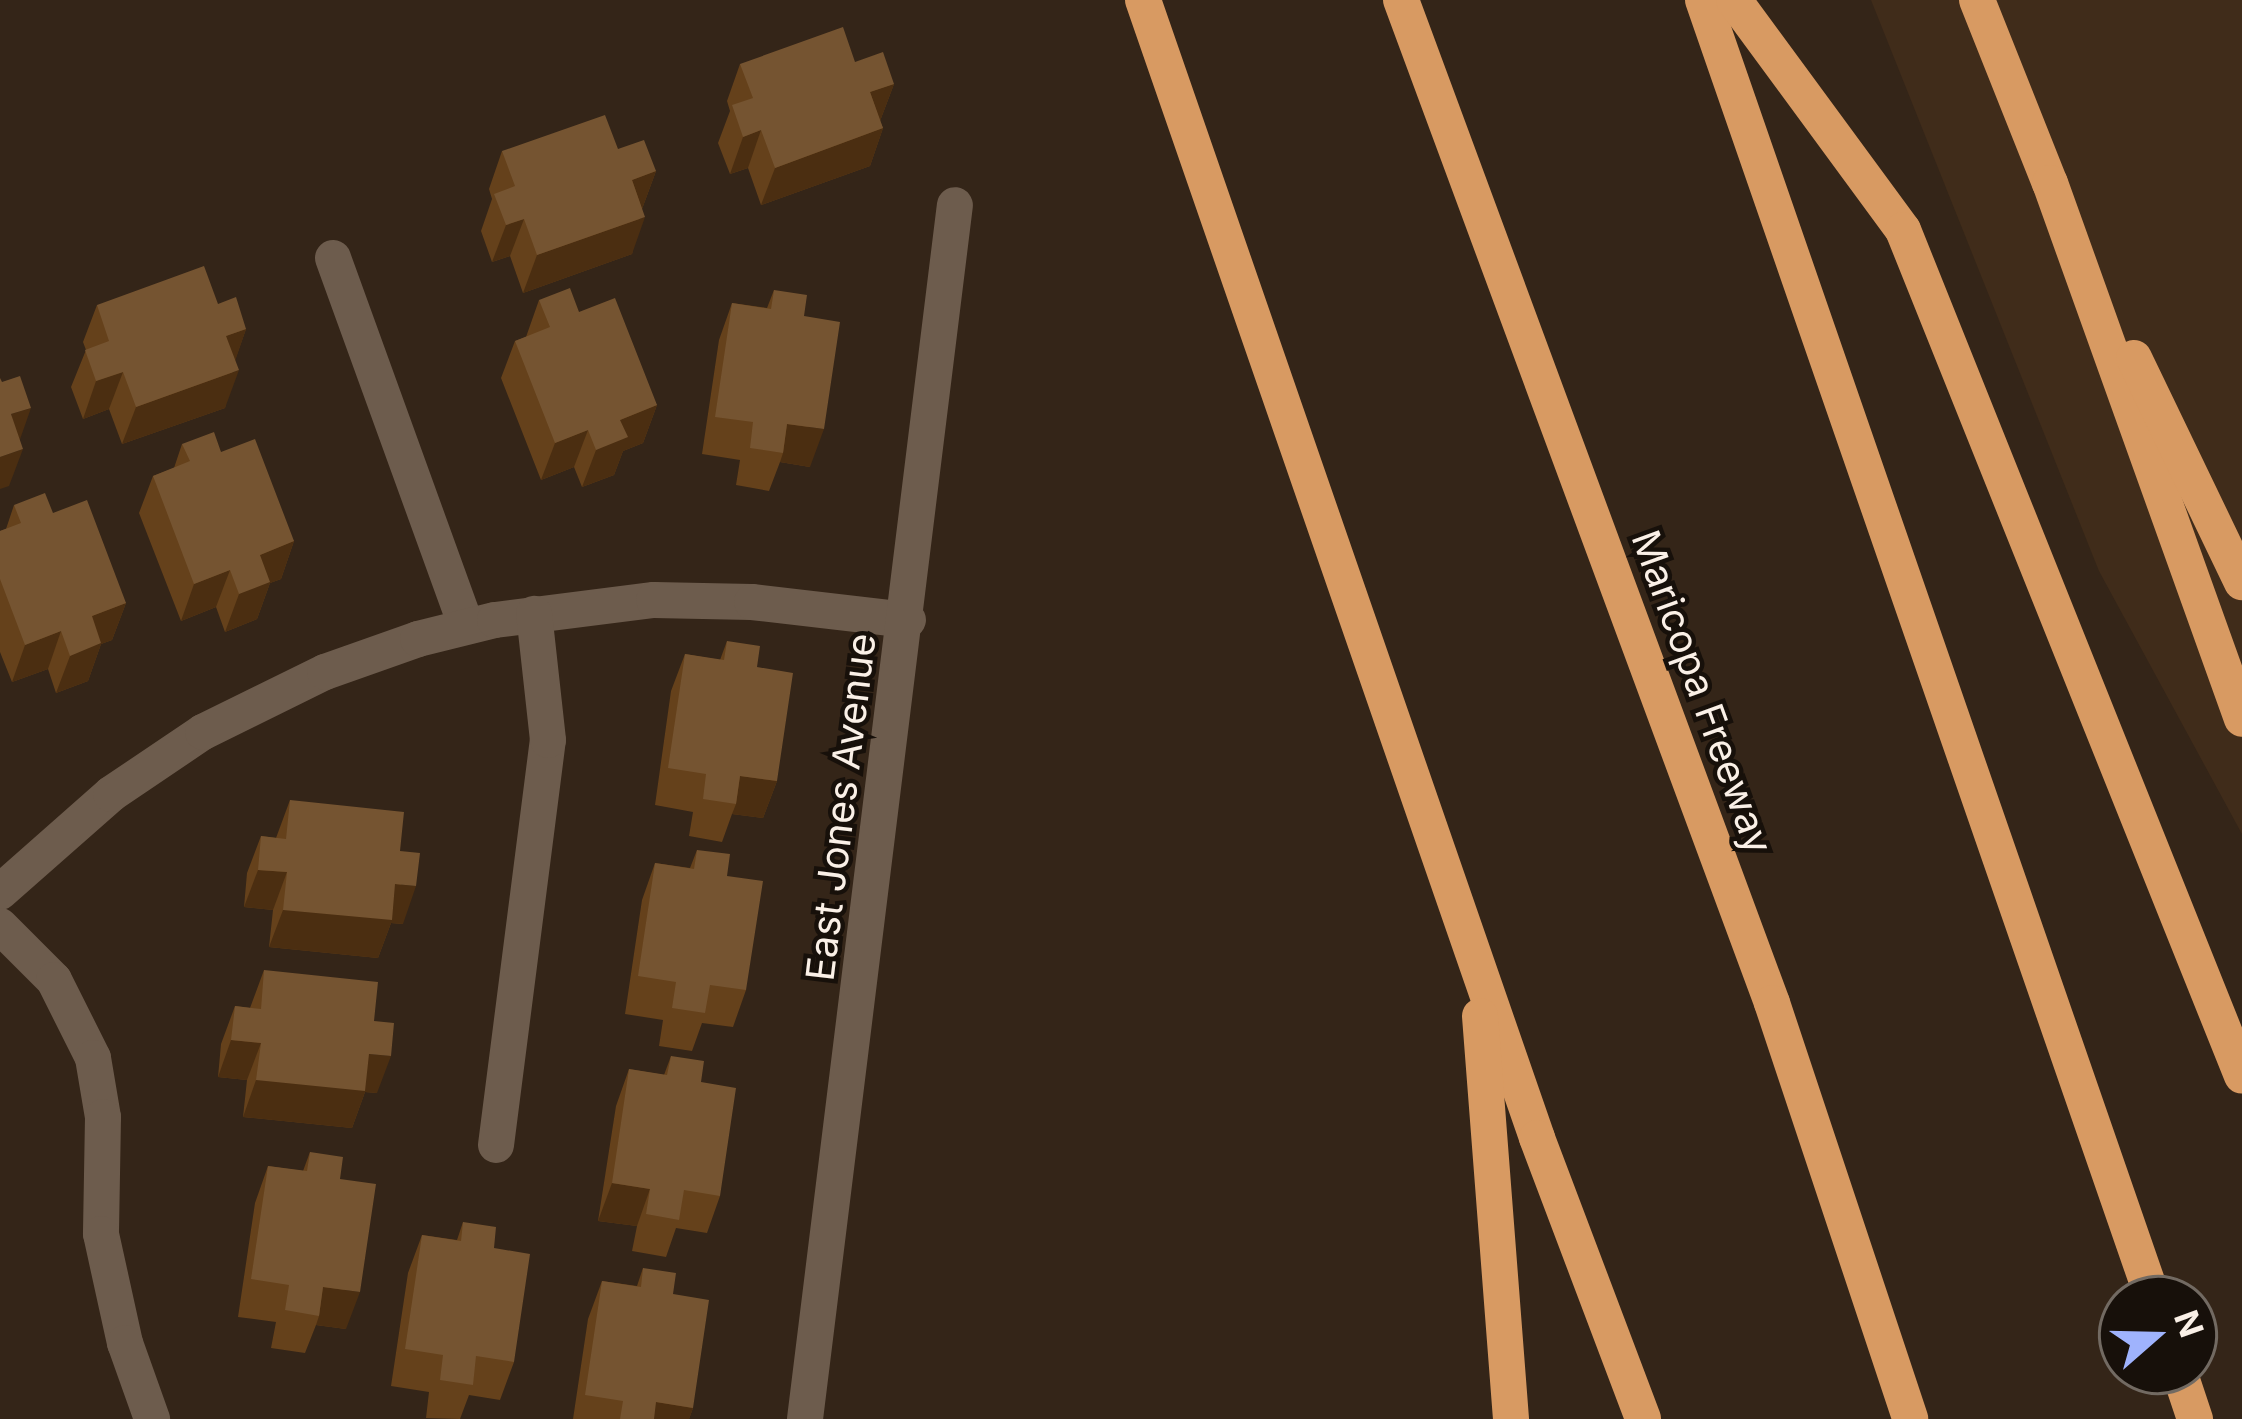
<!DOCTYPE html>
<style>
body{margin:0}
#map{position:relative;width:2242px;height:1419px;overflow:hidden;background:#342518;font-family:Inter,sans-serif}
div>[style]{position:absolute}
.built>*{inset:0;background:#402c1a}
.street>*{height:36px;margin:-18px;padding:0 18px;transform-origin:18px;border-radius:18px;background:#6d5c4d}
.highway>*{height:36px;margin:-18px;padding:0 18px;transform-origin:18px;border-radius:18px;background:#d89a62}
.wall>*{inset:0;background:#65411b}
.shaded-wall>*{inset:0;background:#4b2e11}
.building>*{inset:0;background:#755431}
span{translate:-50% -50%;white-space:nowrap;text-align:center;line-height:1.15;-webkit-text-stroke:9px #17100a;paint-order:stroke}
.street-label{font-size:39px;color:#faf0e7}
.north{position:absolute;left:2098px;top:1275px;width:120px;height:120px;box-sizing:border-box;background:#17100a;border:3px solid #726a62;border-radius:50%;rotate:70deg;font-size:33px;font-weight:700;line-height:48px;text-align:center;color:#faf0e7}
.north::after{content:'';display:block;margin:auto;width:42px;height:54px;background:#9fb3fd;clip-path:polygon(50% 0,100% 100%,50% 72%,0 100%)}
</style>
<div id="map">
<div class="built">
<div style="clip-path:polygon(1871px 0,2242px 0,2242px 834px,2099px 571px)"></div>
</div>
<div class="street">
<div style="left:333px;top:258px;width:391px;rotate:70.1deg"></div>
<div style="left:0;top:892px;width:148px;rotate:-41.4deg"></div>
<div style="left:111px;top:794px;width:111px;rotate:-34deg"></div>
<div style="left:203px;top:732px;width:136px;rotate:-26.2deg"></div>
<div style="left:325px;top:672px;width:99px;rotate:-19.5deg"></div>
<div style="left:418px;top:639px;width:79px;rotate:-13.9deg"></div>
<div style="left:495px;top:620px;width:160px;rotate:-7.2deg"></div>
<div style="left:654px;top:600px;width:98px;rotate:1.2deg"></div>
<div style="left:752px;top:602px;width:157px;rotate:6.6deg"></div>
<div style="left:0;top:926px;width:76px;rotate:45deg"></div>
<div style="left:54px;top:980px;width:87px;rotate:63.4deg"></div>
<div style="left:93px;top:1058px;width:60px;rotate:80.4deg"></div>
<div style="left:103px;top:1117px;width:117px;rotate:91deg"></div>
<div style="left:101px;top:1234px;width:112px;rotate:77.6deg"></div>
<div style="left:125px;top:1343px;width:81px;rotate:70.4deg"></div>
<div style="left:496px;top:1145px;width:408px;rotate:-82.7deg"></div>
<div style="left:548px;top:740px;width:127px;rotate:-96.3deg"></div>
<div style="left:805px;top:1419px;width:1223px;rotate:-82.96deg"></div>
</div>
<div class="highway">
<div style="left:1143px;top:0;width:1204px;rotate:70.9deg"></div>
<div style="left:1537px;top:1138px;width:300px;rotate:69.3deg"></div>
<div style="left:1401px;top:0;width:1069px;rotate:69.7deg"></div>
<div style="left:1772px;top:1003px;width:438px;rotate:71.6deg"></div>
<div style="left:1703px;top:0;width:1375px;rotate:70.89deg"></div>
<div style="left:1734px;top:0;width:285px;rotate:53.7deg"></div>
<div style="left:1903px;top:230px;width:911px;rotate:68.16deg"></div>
<div style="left:1977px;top:0;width:197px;rotate:68.3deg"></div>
<div style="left:2050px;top:183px;width:569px;rotate:70.29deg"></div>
<div style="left:2134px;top:358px;width:249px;rotate:64.3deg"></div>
<div style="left:1480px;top:1016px;width:404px;rotate:85.6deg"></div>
<div style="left:2179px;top:1371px;width:51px;rotate:71.6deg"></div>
</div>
<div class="wall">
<div style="clip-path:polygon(855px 62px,894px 84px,880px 121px,883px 128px,870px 166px,761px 205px,748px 168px,730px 174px,718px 143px,730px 111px,727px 101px,740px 64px)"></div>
<div style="clip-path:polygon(618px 149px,656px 171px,642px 209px,632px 254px,523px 293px,510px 256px,492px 262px,481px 231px,492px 199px,489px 189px,502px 151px)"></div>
<div style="clip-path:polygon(774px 290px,804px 316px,810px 467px,780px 462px,769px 491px,736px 485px,740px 460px,702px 454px,719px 340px,732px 303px,767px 308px)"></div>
<div style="clip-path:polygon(539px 300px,579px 312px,657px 405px,643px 443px,623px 451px,614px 475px,582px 487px,574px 467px,541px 480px,501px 378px,515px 341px,526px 337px)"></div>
<div style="clip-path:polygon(218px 304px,246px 329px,235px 360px,225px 408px,122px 444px,109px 409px,83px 419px,71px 387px,86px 350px,83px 342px,97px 305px)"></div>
<div style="clip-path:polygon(182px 444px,221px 452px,294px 541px,281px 579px,270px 583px,257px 619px,225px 632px,216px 607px,181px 621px,139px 513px,153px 476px,174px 468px)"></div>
<div style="clip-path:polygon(14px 505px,126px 603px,112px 640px,101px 644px,88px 681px,56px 693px,48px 669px,12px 682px,0 652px,0 531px,6px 529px)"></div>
<div style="clip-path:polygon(727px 641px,757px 667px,777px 781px,763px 818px,732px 814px,722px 842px,689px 836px,693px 812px,655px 805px,671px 691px,685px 654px,720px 660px)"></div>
<div style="clip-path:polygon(290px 800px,400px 851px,403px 924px,391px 923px,378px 958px,269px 947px,273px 910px,244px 907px,247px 873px,261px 836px,276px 838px)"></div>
<div style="clip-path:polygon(697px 850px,727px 876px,746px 990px,733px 1027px,702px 1023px,692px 1051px,659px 1046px,663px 1020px,625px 1014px,642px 900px,655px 863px,690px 868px)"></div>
<div style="clip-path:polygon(264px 970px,377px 1093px,365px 1092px,352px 1128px,243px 1117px,247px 1080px,218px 1077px,221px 1044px,235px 1006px,250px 1008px)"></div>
<div style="clip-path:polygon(671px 1056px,701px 1082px,720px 1196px,707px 1233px,676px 1228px,666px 1257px,632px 1251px,637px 1226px,598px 1221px,616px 1106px,629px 1069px,664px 1075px)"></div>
<div style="clip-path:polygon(310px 1152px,340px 1179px,346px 1329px,316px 1325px,305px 1353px,271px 1348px,276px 1322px,238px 1317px,255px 1203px,268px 1166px,303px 1171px)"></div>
<div style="clip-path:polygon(463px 1222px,494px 1248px,514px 1362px,500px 1400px,469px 1395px,460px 1419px,426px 1418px,429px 1392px,391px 1386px,408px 1273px,422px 1235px,457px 1240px)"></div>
<div style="clip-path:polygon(643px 1268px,673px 1294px,693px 1408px,689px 1419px,573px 1419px,588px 1319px,602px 1281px,637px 1286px)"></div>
</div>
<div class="shaded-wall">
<div style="clip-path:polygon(894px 84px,880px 121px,870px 92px)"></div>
<div style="clip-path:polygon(883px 128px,870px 166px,761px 205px,775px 168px)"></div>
<div style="clip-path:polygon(761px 130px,748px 168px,730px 174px,743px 137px)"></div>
<div style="clip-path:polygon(656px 171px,642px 209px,632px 180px)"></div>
<div style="clip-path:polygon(645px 217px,632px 254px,523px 293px,537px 255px)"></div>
<div style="clip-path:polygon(524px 219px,510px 256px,492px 262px,506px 225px)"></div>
<div style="clip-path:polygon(246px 329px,233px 367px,226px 336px)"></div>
<div style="clip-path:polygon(239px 370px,225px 408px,122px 444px,136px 407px)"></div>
<div style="clip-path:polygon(123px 372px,109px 409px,83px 419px,96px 381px)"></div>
<div style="clip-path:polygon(657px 405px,643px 443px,623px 451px,614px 475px,582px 487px,596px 450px,620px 420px)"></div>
<div style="clip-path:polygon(31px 408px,18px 445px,11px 414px)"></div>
<div style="clip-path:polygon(787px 424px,824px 429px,810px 467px,780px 462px,783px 453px)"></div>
<div style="clip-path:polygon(588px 430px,574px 467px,541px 480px,555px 443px)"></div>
<div style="clip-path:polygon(23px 449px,9px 486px,0 489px,0 457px)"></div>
<div style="clip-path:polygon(294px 541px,281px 579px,270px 583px,257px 619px,225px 632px,239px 594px,260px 555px)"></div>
<div style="clip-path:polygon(230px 570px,216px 607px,181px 621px,194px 584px)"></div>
<div style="clip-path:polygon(126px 603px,112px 640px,101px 644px,88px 681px,56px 693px,70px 656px,92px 616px)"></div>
<div style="clip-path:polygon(61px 631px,48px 669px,12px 682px,25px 645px)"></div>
<div style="clip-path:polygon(740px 776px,777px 781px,763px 818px,732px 814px,736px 804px)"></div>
<div style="clip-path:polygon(258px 870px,287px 872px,273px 910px,244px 907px)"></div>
<div style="clip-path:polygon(395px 884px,416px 886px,403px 924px,391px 923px,378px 958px,269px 947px,283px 910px)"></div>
<div style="clip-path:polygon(231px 1040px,261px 1043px,247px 1080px,218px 1077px)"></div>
<div style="clip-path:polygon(369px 1054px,391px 1056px,377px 1093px,365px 1092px,352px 1128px,243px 1117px,256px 1080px)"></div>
<div style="clip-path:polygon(612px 1183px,650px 1189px,637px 1226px,598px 1221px)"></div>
<div style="clip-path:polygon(323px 1287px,360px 1292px,346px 1329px,316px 1325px,319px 1316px)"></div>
<div style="clip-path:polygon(656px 1402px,693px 1408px,689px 1419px,650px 1419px)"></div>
</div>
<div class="building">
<div style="clip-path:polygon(843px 27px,855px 62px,883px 52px,894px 84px,870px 92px,883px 128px,775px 168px,761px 130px,743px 137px,732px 105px,753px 98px,740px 64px)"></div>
<div style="clip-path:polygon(605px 115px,618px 149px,644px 140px,656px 171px,632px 180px,645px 217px,537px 255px,524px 219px,506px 225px,494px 194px,515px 186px,502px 151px)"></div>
<div style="clip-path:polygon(204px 266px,218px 304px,236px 297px,246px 329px,226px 336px,239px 370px,136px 407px,123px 372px,96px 381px,85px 350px,109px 341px,97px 305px)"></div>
<div style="clip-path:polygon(570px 288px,579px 312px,615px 298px,657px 405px,620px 420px,628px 437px,596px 450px,588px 430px,555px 443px,515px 341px,550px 327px,539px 300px)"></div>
<div style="clip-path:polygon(774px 290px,807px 295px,804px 316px,840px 322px,824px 429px,787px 424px,783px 453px,750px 448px,753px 422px,715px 417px,732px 303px,771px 309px)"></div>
<div style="clip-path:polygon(20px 376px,31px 408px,11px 414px,23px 449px,0 457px,0 378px,2px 382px)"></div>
<div style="clip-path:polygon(214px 432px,221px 452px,255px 439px,294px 541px,260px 555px,270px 582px,239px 594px,230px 570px,194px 584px,153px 476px,190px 461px,182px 444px)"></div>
<div style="clip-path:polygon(45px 493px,53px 513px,87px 500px,126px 603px,92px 616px,101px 643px,70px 656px,61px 631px,25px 645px,0 579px,0 531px,21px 523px,14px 505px)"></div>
<div style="clip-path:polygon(727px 641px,760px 646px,757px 667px,793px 673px,777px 781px,740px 776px,736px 804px,703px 799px,706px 774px,668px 768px,685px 654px,724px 660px)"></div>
<div style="clip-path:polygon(290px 800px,404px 812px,400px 851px,420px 853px,416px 886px,395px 884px,392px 920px,283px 910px,287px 872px,258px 870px,261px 836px,286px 839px)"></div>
<div style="clip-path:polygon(697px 850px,730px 854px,727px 876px,763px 881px,746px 990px,710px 985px,705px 1013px,672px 1008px,676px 982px,638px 976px,655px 863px,694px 869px)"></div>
<div style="clip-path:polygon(264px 970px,378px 982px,374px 1021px,394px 1023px,391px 1056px,369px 1054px,365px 1091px,256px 1080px,261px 1043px,231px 1040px,235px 1006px,261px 1009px)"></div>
<div style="clip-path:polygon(671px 1056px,704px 1061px,701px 1082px,736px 1088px,720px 1196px,684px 1190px,679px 1220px,646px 1214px,650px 1189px,612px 1183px,629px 1069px,667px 1075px)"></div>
<div style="clip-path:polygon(310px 1152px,343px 1157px,340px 1179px,376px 1184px,360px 1292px,323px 1287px,319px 1316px,285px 1310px,289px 1285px,251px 1279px,268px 1166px,307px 1171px)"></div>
<div style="clip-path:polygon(463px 1222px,496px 1227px,494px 1248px,530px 1254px,514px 1362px,476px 1356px,473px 1385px,440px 1380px,443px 1355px,405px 1349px,422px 1235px,461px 1241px)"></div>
<div style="clip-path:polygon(643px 1268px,676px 1273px,673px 1294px,709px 1300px,693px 1408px,656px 1402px,654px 1419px,620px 1419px,623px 1401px,585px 1395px,602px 1281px,641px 1287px)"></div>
</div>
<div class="street-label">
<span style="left:1702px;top:692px;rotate:70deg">Maricopa Freeway</span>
<span style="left:841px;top:807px;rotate:-83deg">East Jones Avenue</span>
</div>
<div class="north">N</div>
</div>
